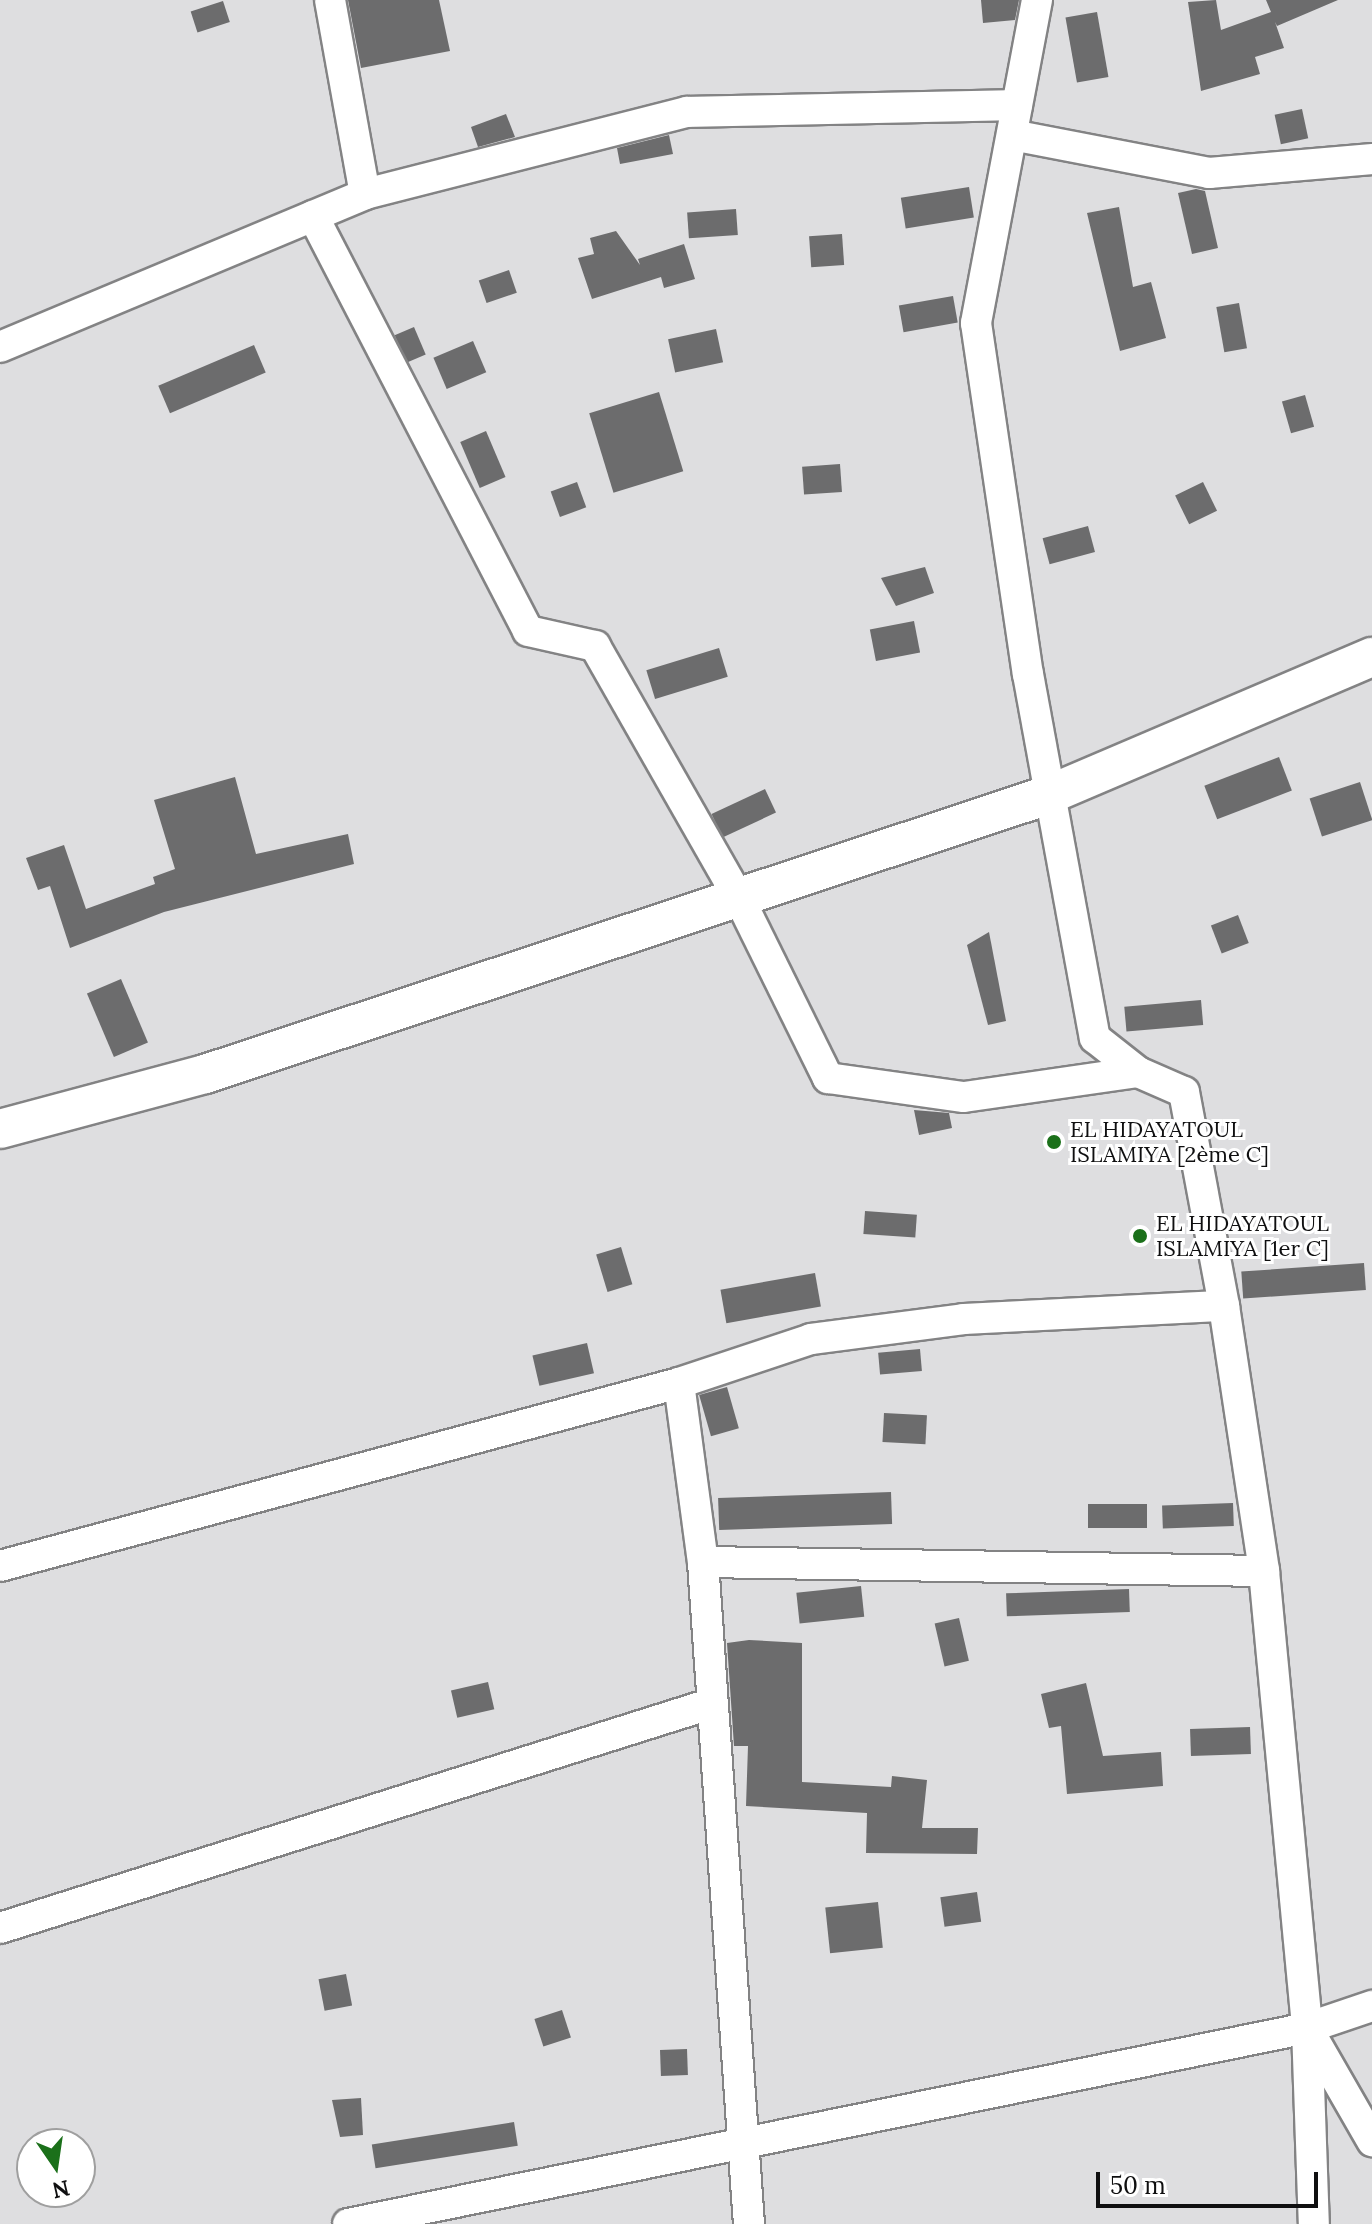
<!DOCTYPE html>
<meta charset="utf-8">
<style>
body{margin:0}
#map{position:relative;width:1372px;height:2224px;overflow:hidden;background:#dedee0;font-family:Lora,serif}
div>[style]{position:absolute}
.building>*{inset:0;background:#6c6c6d;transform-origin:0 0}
.roads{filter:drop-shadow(2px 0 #838384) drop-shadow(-2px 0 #838384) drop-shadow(0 2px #838384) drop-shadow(0 -2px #838384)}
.minor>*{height:30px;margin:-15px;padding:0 15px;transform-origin:15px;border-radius:15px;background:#fff}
.tertiary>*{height:38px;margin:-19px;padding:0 19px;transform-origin:19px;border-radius:19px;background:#fff}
.dots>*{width:22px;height:22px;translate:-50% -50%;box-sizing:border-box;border:4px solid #fff;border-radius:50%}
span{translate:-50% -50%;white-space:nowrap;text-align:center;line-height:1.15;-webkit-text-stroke:6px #fff;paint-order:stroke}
.poi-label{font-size:22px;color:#0f0f10}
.left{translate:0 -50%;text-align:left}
.north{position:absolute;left:16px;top:2128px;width:80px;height:80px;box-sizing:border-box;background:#fff;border:2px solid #9f9f9f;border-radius:50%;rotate:167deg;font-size:22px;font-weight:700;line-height:32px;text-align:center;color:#0f0f10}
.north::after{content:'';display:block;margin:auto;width:28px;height:36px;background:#1b701a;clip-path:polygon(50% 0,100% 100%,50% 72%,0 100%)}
.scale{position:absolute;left:1096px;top:2172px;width:222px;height:36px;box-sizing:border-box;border:4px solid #0f0f10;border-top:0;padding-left:10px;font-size:24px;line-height:28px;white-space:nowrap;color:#0f0f10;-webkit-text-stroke:6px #fff;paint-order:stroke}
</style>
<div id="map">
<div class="building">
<div style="clip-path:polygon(348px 0,439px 0,450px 51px,361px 68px)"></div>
<div style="clip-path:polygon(981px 0,1019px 0,1015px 20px,983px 23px)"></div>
<div style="clip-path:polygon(1216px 0,1221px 30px,1271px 12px,1266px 0,1338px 0,1277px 26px,1275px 22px,1284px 48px,1255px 57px,1260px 74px,1201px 91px,1188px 2px)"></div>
<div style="left:223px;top:1px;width:22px;height:34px;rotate:72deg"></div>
<div style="left:1097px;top:12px;width:66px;height:32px;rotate:80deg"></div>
<div style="left:1302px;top:109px;width:30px;height:28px;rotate:78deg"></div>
<div style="clip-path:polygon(506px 114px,515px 137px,478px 147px,471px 127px)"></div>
<div style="clip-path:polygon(669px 135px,673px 154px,620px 164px,617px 148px)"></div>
<div style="left:969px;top:187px;width:31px;height:69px;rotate:81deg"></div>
<div style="clip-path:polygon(1196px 189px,1205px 191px,1218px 248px,1192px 254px,1178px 193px)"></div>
<div style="clip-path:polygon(1119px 207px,1133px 287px,1151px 282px,1166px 338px,1120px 351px,1087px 213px)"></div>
<div style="left:736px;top:209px;width:26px;height:49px;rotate:86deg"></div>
<div style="clip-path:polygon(616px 231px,640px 265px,638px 259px,684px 244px,695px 279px,664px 288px,661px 277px,592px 299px,578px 258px,594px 254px,590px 238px)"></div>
<div style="left:842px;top:234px;width:31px;height:33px;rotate:86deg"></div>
<div style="left:509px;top:270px;width:24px;height:32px;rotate:71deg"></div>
<div style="left:953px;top:296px;width:27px;height:55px;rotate:80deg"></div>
<div style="left:1239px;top:303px;width:46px;height:23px;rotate:80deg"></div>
<div style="left:414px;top:327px;width:30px;height:21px;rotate:67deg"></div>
<div style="left:716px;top:329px;width:34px;height:49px;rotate:78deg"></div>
<div style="left:473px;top:341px;width:34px;height:43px;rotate:67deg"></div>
<div style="left:254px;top:345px;width:30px;height:104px;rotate:67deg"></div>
<div style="left:659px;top:392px;width:83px;height:73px;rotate:73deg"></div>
<div style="left:1305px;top:395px;width:33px;height:24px;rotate:74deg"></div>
<div style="left:486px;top:431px;width:50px;height:28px;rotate:67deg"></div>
<div style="left:840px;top:464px;width:28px;height:38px;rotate:86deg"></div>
<div style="left:577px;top:482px;width:27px;height:28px;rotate:70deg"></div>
<div style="left:1203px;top:482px;width:32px;height:31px;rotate:64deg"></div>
<div style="left:1088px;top:526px;width:27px;height:47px;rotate:75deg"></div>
<div style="clip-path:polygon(925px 567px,934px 593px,896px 606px,881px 578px)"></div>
<div style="left:914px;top:621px;width:32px;height:45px;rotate:79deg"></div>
<div style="left:719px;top:648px;width:30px;height:76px;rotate:73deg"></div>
<div style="left:1279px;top:757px;width:36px;height:80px;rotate:69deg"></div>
<div style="clip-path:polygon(235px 777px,256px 854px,348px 834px,354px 864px,164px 912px,70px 948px,50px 886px,38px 890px,26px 858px,64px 845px,86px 909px,155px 884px,153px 877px,175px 869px,154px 800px)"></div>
<div style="left:1360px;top:782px;width:40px;height:53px;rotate:72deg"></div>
<div style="left:765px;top:789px;width:26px;height:59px;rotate:65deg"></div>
<div style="left:1238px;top:915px;width:30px;height:29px;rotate:69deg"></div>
<div style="clip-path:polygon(989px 932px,1006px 1021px,988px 1025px,967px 945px)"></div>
<div style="left:121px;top:979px;width:69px;height:37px;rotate:67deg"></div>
<div style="left:1201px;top:1000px;width:25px;height:77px;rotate:85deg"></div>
<div style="clip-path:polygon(914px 1110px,949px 1113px,952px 1128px,919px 1135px)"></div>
<div style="left:865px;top:1211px;width:52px;height:23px;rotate:4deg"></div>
<div style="left:621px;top:1247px;width:39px;height:26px;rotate:73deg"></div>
<div style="left:1364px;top:1263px;width:27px;height:123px;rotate:86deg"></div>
<div style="left:815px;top:1273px;width:34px;height:96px;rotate:80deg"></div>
<div style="left:587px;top:1343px;width:31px;height:56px;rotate:77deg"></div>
<div style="left:920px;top:1349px;width:22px;height:42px;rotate:85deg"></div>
<div style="left:727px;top:1387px;width:43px;height:29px;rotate:74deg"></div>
<div style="left:884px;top:1413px;width:43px;height:29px;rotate:3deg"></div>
<div style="left:891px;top:1492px;width:32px;height:173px;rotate:88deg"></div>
<div style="left:1233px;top:1503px;width:23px;height:71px;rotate:88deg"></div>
<div style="left:1147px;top:1504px;width:24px;height:59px;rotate:90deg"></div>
<div style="left:861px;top:1586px;width:31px;height:65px;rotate:84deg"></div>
<div style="left:1129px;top:1589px;width:23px;height:123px;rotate:88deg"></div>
<div style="left:959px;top:1618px;width:44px;height:25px;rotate:77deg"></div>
<div style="clip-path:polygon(749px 1640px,802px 1643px,802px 1782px,891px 1787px,892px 1776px,927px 1780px,922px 1828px,978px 1828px,977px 1854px,866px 1853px,867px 1813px,746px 1806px,748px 1746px,734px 1746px,727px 1643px)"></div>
<div style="left:488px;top:1682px;width:28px;height:38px;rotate:77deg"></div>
<div style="clip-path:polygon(1086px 1683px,1103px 1756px,1161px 1752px,1163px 1786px,1067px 1794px,1061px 1726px,1049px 1728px,1041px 1694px)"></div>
<div style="left:1250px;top:1727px;width:27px;height:60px;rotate:88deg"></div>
<div style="left:977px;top:1892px;width:30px;height:37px;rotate:82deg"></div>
<div style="left:878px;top:1902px;width:46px;height:53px;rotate:84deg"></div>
<div style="left:346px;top:1974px;width:32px;height:28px;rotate:79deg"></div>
<div style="left:562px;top:2010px;width:29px;height:29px;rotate:72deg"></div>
<div style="left:687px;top:2049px;width:26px;height:27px;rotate:88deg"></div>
<div style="clip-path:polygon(361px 2098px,363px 2135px,340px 2137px,332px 2100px)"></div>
<div style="left:514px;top:2122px;width:24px;height:144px;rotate:81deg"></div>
</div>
<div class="roads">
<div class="minor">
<div style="left:330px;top:0;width:197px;rotate:79.8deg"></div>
<div style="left:1037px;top:0;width:329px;rotate:100.7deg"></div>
<div style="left:976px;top:323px;width:355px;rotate:81.6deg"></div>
<div style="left:1028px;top:674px;width:370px;rotate:79.6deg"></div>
<div style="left:1095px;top:1038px;width:55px;rotate:38.3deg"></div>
<div style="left:1138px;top:1072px;width:50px;rotate:23.5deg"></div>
<div style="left:1184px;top:1092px;width:218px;rotate:79.4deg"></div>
<div style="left:1224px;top:1306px;width:268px;rotate:81.4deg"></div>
<div style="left:1264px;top:1571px;width:459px;rotate:84.6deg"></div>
<div style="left:1307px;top:2028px;width:196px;rotate:88deg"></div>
<div style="left:1012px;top:135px;width:201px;rotate:10.9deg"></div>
<div style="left:1209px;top:173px;width:164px;rotate:-4.9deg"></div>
<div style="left:313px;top:216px;width:467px;rotate:62.6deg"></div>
<div style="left:528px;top:631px;width:69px;rotate:12.6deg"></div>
<div style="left:595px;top:646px;width:290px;rotate:60.3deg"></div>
<div style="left:739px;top:898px;width:201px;rotate:63.7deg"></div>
<div style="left:828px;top:1078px;width:137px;rotate:8deg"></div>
<div style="left:964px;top:1097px;width:176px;rotate:-8.2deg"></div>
<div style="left:0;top:347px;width:396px;rotate:-22.7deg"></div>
<div style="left:365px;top:194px;width:332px;rotate:-14.3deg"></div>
<div style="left:687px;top:112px;width:330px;rotate:-1.2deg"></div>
<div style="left:679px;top:1383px;width:181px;rotate:82.4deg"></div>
<div style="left:703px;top:1562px;width:664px;rotate:86.03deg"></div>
<div style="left:703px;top:1562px;width:561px;rotate:0.92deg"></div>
<div style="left:0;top:1566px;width:703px;rotate:-15.08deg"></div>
<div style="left:679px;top:1383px;width:139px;rotate:-18.4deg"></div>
<div style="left:811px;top:1339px;width:154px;rotate:-7.4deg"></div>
<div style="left:964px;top:1319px;width:260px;rotate:-2.9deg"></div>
<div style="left:0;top:1928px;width:744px;rotate:-17.51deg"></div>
<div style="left:1310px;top:2033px;width:125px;rotate:60.1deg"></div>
<div style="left:348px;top:2224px;width:979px;rotate:-11.55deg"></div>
<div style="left:1307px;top:2028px;width:69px;rotate:-18.7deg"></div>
</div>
<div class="tertiary">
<div style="left:0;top:1129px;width:212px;rotate:-15deg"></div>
<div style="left:205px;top:1074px;width:888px;rotate:-18.31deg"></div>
<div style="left:1048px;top:795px;width:352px;rotate:-23.1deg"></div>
</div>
</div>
<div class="dots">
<div style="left:1054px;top:1142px;background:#1b701a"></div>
<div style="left:1140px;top:1236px;background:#1b701a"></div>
</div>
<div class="poi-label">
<span class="left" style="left:1070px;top:1142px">EL HIDAYATOUL<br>ISLAMIYA [2ème C]</span>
<span class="left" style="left:1156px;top:1236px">EL HIDAYATOUL<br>ISLAMIYA [1er C]</span>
</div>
<div class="north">N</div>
<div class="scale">50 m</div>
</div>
